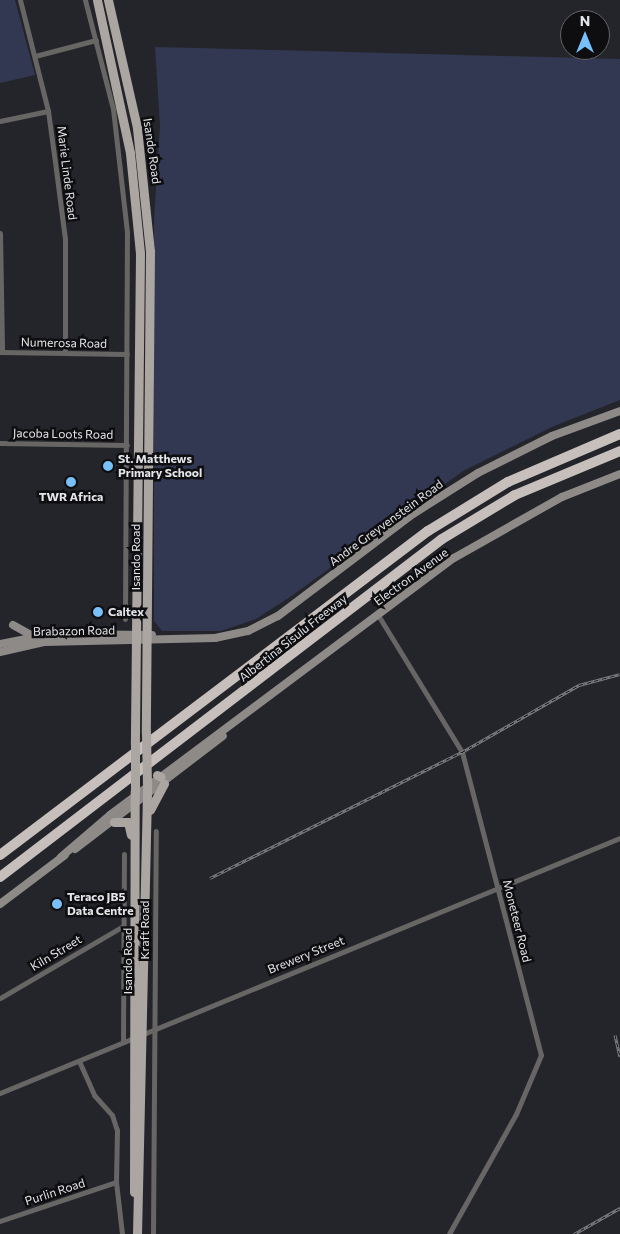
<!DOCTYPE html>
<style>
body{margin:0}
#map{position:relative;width:620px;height:1234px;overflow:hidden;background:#24252a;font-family:Commissioner,sans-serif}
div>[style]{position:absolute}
.green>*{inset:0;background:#323851}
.street>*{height:5px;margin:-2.5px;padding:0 2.5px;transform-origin:2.5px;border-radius:2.5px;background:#686664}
.secondary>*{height:8px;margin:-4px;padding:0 4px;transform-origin:4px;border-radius:4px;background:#8e8a88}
.primary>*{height:9px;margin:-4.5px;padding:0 4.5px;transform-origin:4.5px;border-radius:4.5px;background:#aca6a3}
.highway>*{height:10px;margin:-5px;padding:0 5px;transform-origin:5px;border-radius:5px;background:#c6bfbc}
.rail>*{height:3px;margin-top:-1.5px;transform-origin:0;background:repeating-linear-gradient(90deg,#0e0e11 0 4px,#808185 0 8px);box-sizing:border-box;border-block:1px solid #808185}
.primary-bridge>*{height:9px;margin:-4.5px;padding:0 4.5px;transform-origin:4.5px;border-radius:4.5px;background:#aca6a3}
.dots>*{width:14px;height:14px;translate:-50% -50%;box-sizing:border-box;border:2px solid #0e0e11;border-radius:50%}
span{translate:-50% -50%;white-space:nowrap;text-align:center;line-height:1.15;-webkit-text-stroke:5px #0e0e11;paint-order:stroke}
.street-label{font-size:12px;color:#e4e5e8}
.poi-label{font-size:12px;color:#e4e5e8;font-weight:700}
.left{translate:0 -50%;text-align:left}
.north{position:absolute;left:560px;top:10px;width:50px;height:50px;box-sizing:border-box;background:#0e0e11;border:1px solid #646467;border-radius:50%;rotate:0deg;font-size:14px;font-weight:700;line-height:20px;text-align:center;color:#e4e5e8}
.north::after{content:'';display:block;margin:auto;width:18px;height:22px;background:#79bff8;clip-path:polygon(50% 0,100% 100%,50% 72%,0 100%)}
</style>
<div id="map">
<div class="green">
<div style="clip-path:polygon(0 0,15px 0,35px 75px,0 83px)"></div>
<div style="clip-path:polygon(155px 47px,620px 59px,620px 400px,554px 426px,463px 471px,293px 595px,256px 619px,221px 631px,162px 631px,154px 621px,154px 220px,160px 126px)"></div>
</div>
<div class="street">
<div style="left:20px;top:0;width:114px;rotate:75.8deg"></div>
<div style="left:48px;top:111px;width:51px;rotate:82.2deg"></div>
<div style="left:55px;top:162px;width:78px;rotate:82.6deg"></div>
<div style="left:65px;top:239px;width:113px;rotate:90deg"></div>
<div style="left:85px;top:0;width:113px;rotate:75.6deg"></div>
<div style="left:113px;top:109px;width:124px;rotate:83.5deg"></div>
<div style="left:127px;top:232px;width:387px;rotate:90.3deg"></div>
<div style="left:35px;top:56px;width:63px;rotate:-14.7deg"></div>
<div style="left:0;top:121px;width:49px;rotate:-11.8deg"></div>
<div style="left:0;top:233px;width:119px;rotate:89deg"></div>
<div style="left:0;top:352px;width:127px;rotate:0.9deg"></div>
<div style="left:0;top:443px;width:127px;rotate:0.9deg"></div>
<div style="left:378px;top:615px;width:161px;rotate:58.5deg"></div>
<div style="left:462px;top:752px;width:313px;rotate:75.4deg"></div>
<div style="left:541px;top:1055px;width:64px;rotate:113deg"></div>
<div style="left:516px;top:1114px;width:137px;rotate:119.2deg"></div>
<div style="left:0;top:998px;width:143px;rotate:-30.3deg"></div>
<div style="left:123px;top:1042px;width:188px;rotate:-89.7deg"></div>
<div style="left:79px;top:1061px;width:37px;rotate:66deg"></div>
<div style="left:94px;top:1095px;width:27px;rotate:48deg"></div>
<div style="left:112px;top:1115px;width:16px;rotate:72deg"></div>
<div style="left:117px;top:1130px;width:52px;rotate:91.1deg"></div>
<div style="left:116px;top:1182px;width:52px;rotate:83.4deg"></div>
<div style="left:0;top:1093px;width:670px;rotate:-22.36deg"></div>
<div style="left:0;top:1221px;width:122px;rotate:-18.6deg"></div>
<div style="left:153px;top:1234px;width:403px;rotate:-89.6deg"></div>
</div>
<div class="secondary">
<div style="left:13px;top:625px;width:21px;rotate:29deg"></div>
<div style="left:0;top:644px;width:52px;rotate:-11.1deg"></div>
<div style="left:51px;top:634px;width:101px;rotate:0.6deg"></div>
<div style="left:0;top:652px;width:45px;rotate:-12.8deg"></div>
<div style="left:44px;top:642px;width:171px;rotate:-1.3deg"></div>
<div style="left:215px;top:638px;width:34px;rotate:-12deg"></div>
<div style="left:248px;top:631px;width:34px;rotate:-27deg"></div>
<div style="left:278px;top:616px;width:169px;rotate:-37.1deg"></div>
<div style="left:413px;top:514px;width:77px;rotate:-32.2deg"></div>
<div style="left:478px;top:473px;width:83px;rotate:-26.6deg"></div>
<div style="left:552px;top:436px;width:72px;rotate:-20.2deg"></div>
<div style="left:75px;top:849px;width:186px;rotate:-37.4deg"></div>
<div style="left:61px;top:857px;width:65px;rotate:-40.6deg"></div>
<div style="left:110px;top:815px;width:429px;rotate:-36.8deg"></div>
<div style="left:454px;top:558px;width:124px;rotate:-29.5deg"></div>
<div style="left:562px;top:497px;width:62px;rotate:-21.6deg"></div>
<div style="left:0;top:904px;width:81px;rotate:-37deg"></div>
</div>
<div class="primary">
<div style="left:97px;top:0;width:157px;rotate:77.8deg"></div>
<div style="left:130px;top:153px;width:101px;rotate:84.3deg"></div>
<div style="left:140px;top:254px;width:490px;rotate:90.6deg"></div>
<div style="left:108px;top:0;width:131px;rotate:77.2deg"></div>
<div style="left:137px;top:128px;width:124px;rotate:84deg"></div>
<div style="left:150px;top:251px;width:482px;rotate:90.5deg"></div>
<div style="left:157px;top:775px;width:4px;rotate:27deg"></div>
<div style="left:150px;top:810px;width:30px;rotate:-62deg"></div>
<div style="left:114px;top:822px;width:14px"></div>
<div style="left:128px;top:822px;width:13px;rotate:77deg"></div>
<div style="left:134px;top:1192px;width:401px;rotate:-89.9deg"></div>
<div style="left:137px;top:1234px;width:451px;rotate:-88.7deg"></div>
</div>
<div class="highway">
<div style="left:0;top:855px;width:537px;rotate:-37.13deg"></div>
<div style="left:428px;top:531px;width:94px;rotate:-31.5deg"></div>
<div style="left:508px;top:482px;width:122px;rotate:-23.2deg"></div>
<div style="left:0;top:877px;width:556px;rotate:-37.41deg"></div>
<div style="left:442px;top:539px;width:85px;rotate:-31.1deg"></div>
<div style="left:515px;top:495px;width:114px;rotate:-22.7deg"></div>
</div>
<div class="rail">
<div style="left:210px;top:878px;width:282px;rotate:-26.6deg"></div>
<div style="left:462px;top:752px;width:135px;rotate:-29.8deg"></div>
<div style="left:579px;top:685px;width:42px;rotate:-15deg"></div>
<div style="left:615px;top:1035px;width:22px;rotate:77deg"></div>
<div style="left:574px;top:1234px;width:53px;rotate:-29.5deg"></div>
</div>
<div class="primary-bridge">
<div style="left:146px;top:733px;width:50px;rotate:88.9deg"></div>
<div style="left:135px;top:744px;width:47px;rotate:90deg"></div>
</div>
<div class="dots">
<div style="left:108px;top:466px;background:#79bff8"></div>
<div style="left:71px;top:482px;background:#79bff8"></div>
<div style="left:98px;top:612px;background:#79bff8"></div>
<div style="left:57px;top:904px;background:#79bff8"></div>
</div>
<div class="street-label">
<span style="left:152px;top:151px;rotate:82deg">Isando Road</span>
<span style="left:67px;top:173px;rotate:83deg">Marie Linde Road</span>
<span style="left:64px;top:343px;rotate:1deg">Numerosa Road</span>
<span style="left:63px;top:434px;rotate:1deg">Jacoba Loots Road</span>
<span style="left:386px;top:523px;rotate:-36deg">Andre Greyvenstein Road</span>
<span style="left:136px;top:557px;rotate:-90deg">Isando Road</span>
<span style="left:411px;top:577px;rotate:-36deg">Electron Avenue</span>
<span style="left:74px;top:631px;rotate:-1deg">Brabazon Road</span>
<span style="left:293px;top:638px;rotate:-38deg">Albertina Sisulu Freeway</span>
<span style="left:517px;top:921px;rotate:76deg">Moneteer Road</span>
<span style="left:145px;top:930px;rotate:-90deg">Kraft Road</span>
<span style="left:56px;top:953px;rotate:-31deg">Kiln Street</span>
<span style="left:306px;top:955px;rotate:-22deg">Brewery Street</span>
<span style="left:128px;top:961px;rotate:-90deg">Isando Road</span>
<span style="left:55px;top:1192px;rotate:-18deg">Purlin Road</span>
</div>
<div class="poi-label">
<span class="left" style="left:118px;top:466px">St. Matthews<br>Primary School</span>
<span style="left:71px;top:497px">TWR Africa</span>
<span class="left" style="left:108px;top:612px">Caltex</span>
<span class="left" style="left:67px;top:904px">Teraco JB5<br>Data Centre</span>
</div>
<div class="north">N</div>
</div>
